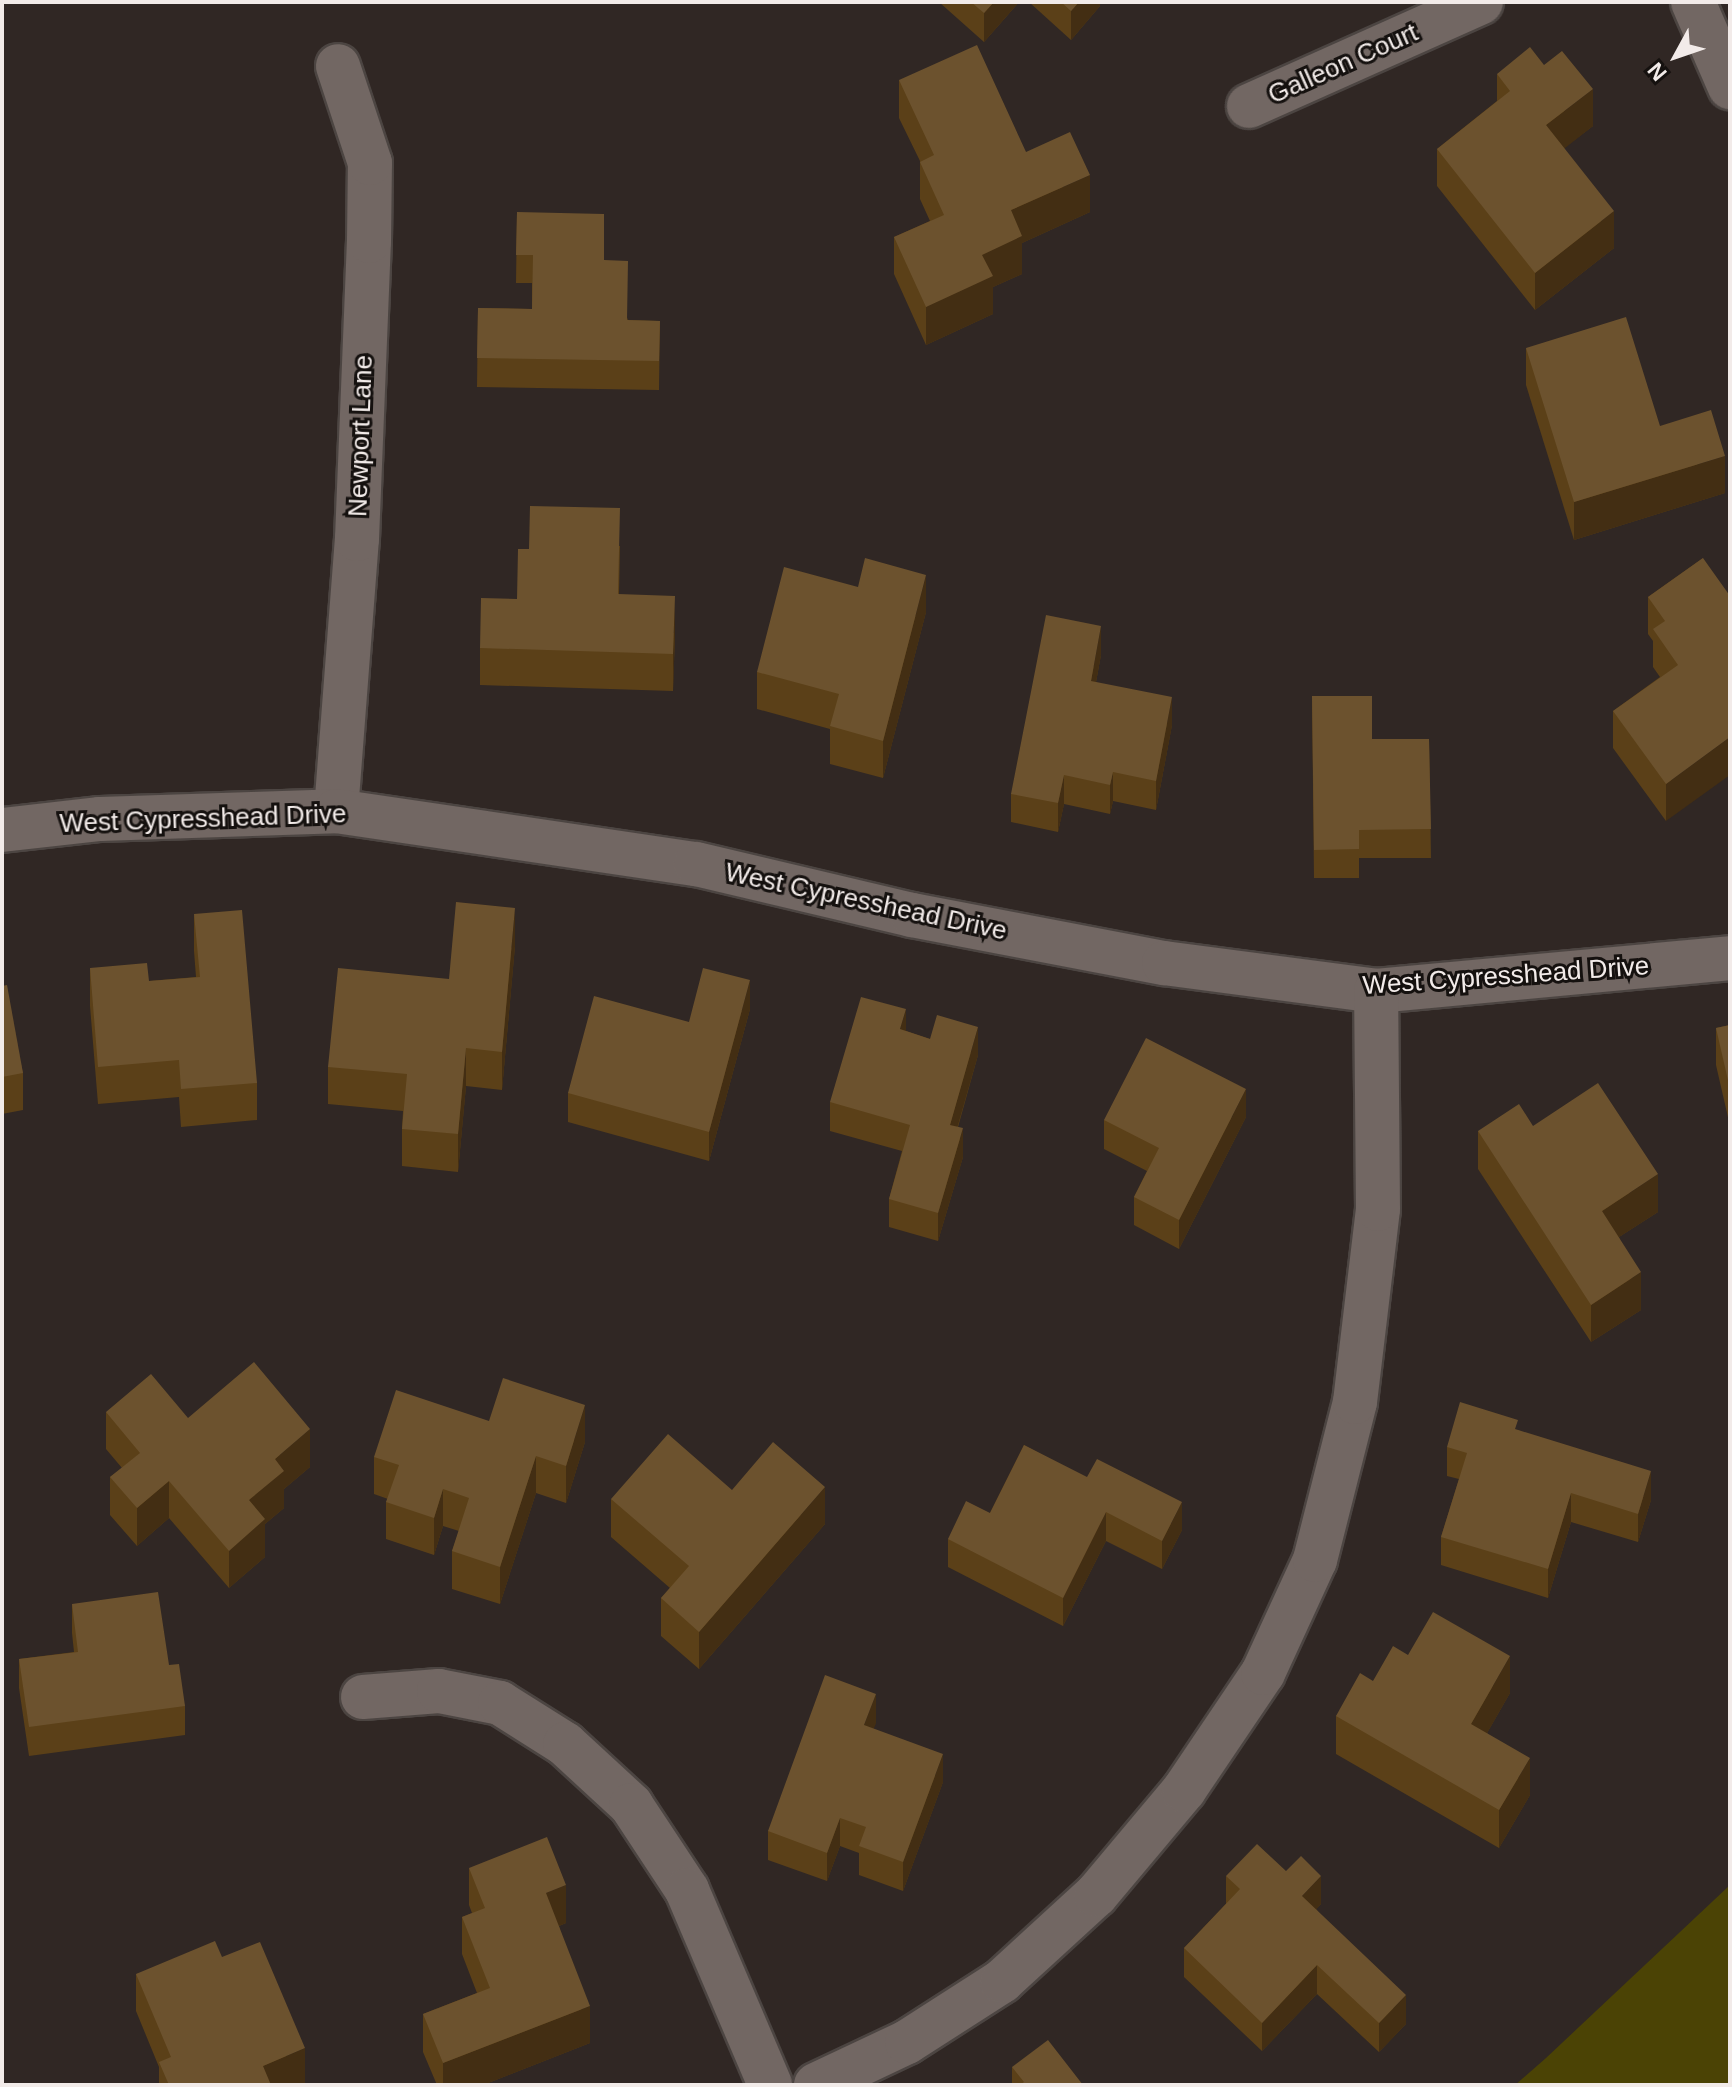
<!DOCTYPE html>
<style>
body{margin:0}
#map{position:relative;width:1732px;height:2087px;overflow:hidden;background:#302724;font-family:Arial,sans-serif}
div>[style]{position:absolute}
.green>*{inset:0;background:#4b4305}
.roads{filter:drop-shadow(2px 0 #4c4542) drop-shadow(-2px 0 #4c4542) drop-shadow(0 2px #4c4542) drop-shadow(0 -2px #4c4542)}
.minor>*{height:44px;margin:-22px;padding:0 22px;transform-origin:22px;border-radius:22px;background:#726763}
.wall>*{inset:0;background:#5b4018}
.shaded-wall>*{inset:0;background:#432e13}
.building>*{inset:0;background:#6c522e}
span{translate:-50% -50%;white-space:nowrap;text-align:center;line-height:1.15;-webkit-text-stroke:6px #15110f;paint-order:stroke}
.street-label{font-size:26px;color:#f2ebe9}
.frame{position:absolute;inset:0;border:4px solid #f2ebe9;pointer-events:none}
.north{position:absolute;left:1636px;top:16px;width:80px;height:80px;-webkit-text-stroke:6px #15110f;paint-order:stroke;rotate:230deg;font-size:22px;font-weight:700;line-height:32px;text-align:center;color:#f2ebe9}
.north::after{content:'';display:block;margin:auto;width:28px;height:36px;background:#f2ebe9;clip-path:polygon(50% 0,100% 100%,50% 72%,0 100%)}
</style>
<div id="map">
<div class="green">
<div style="clip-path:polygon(1730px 1885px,1730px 2085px,1515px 2085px,1546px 2058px)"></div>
</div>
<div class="roads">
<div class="minor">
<div style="left:1693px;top:2px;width:93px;rotate:66.5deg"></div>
<div style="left:1249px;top:106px;width:254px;rotate:-24.1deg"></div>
<div style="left:336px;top:811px;width:273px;rotate:-85.6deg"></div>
<div style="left:357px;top:539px;width:298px;rotate:-87.7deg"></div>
<div style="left:369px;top:241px;width:78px;rotate:-89.3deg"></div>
<div style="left:370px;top:163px;width:102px;rotate:-108.3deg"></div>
<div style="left:2px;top:830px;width:99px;rotate:-6.4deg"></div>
<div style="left:100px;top:819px;width:236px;rotate:-1.9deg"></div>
<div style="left:336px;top:811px;width:364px;rotate:8.4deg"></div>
<div style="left:696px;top:864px;width:222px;rotate:13.3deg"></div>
<div style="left:912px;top:915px;width:257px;rotate:10.8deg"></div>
<div style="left:1164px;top:963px;width:214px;rotate:7.5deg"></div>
<div style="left:1376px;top:991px;width:356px;rotate:-5.3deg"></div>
<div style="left:363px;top:1697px;width:76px;rotate:-4.5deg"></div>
<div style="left:439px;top:1691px;width:62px;rotate:11.1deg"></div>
<div style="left:500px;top:1703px;width:77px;rotate:32.2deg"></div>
<div style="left:565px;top:1744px;width:90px;rotate:42.7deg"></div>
<div style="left:631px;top:1805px;width:102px;rotate:56.6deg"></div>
<div style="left:687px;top:1890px;width:212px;rotate:66.9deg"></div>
<div style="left:816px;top:2085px;width:101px;rotate:-25.3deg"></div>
<div style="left:907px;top:2042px;width:113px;rotate:-32.7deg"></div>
<div style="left:1002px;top:1981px;width:127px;rotate:-42.5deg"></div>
<div style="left:1096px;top:1895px;width:137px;rotate:-50deg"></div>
<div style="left:1184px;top:1790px;width:141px;rotate:-56deg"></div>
<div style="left:1263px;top:1673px;width:124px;rotate:-65.3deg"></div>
<div style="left:1315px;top:1560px;width:163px;rotate:-75.8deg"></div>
<div style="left:1355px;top:1402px;width:194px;rotate:-83.2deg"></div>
<div style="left:1378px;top:1209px;width:218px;rotate:-90.5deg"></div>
</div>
</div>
<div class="wall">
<div style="clip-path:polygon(939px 2px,1019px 2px,984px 42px)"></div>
<div style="clip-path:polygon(1029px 2px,1100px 2px,1100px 6px,1071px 40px)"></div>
<div style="clip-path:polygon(1497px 74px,1593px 126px,1564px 148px,1614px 248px,1535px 310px,1437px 186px,1437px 149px,1497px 101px)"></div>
<div style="clip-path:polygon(899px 80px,1026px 152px,1090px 212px,1022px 243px,1022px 274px,993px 287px,993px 314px,926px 345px,894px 274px,894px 237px,930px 221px,920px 199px,920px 161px,899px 118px)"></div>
<div style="clip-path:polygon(517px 212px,604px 260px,628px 320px,660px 321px,659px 390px,477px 387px,478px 308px,532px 309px,532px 283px,516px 283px)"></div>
<div style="clip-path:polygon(1526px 348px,1660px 426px,1725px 493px,1574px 540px,1526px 385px)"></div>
<div style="clip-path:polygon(620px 546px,619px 595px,675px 634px,673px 691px,480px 685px,480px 648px,517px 599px,529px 549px)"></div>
<div style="clip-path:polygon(1703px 558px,1666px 821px,1613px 748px,1613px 711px,1660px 677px,1653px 667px,1653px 641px,1648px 634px,1648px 597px)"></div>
<div style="clip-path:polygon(926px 612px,883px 778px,830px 764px,830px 729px,757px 709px,757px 672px)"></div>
<div style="clip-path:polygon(1101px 655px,1096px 682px,1172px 725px,1156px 810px,1113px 801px,1110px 814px,1064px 804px,1058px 832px,1011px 822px,1011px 794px)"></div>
<div style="clip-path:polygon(1312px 696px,1372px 739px,1429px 739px,1431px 858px,1359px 858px,1359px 878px,1314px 878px)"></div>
<div style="clip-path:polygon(194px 914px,257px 1083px,257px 1120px,181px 1127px,179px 1097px,98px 1104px,90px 1006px,90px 968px,149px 981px,196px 977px,194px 951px)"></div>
<div style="clip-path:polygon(515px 946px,502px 1090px,466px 1086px,458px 1172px,402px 1166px,402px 1129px,403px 1111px,328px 1104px,328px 1067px,449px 979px)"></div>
<div style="clip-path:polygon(2px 986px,23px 1073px,23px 1110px,2px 1114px)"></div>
<div style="clip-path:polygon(750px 1009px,709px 1161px,568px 1122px,568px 1093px,689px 1022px)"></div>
<div style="clip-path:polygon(1730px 1025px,1730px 1126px,1716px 1065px,1716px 1028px)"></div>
<div style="clip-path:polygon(906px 1031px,978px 1055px,958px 1127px,963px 1157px,938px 1241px,889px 1227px,889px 1199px,902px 1151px,830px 1131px,830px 1102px)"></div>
<div style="clip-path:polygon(1246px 1117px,1179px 1249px,1134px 1225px,1134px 1197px,1147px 1171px,1104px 1149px,1104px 1120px)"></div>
<div style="clip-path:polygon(1533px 1126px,1658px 1212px,1619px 1237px,1641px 1310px,1591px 1342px,1478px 1169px,1478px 1131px)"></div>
<div style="clip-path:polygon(106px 1412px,188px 1418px,310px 1467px,284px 1489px,284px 1508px,265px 1524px,265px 1557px,229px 1588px,169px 1518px,137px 1546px,110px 1515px,110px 1477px,122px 1468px,106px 1449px)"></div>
<div style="clip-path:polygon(489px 1421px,585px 1442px,566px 1503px,536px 1493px,500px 1604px,452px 1589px,452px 1551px,459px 1531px,443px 1526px,434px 1555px,386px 1539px,386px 1502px,388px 1499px,374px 1494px,374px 1457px)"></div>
<div style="clip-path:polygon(1518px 1430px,1651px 1500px,1638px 1542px,1571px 1522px,1548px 1598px,1441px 1565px,1441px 1537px,1459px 1479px,1447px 1476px,1447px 1447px)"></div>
<div style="clip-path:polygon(1024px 1445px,1182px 1530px,1162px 1569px,1106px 1541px,1063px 1626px,948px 1567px,948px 1539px,990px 1513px)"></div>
<div style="clip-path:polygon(732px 1490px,825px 1524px,699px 1669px,661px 1636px,661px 1598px,670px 1588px,611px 1537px,611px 1499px)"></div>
<div style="clip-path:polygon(72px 1604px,169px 1665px,185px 1706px,185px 1735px,29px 1756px,19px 1688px,19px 1659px,74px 1652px,72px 1633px)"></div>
<div style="clip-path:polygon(1408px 1655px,1510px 1693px,1487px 1733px,1530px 1795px,1499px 1848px,1336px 1754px,1336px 1716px,1373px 1681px)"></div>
<div style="clip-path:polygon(876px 1723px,873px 1728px,943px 1782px,903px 1891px,859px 1875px,859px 1853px,840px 1846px,827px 1881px,768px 1860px,768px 1831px)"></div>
<div style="clip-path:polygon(469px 1868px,566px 1923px,559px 1926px,590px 2043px,483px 2085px,437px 2085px,423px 2052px,423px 2014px,477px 1993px,462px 1954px,462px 1917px,472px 1913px,469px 1905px)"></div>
<div style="clip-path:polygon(1226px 1876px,1321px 1904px,1316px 1909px,1406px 2024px,1379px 2052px,1317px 1994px,1262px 2051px,1184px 1977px,1184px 1948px,1226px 1904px)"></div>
<div style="clip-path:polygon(222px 1957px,305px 2085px,159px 2085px,159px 2067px,136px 2011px,136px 1974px)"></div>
<div style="clip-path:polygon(1012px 2067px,1083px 2085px,1012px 2085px)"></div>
</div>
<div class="shaded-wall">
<div style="clip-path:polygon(994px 2px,1019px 2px,984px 42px,984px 13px)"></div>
<div style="clip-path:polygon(1079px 2px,1100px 2px,1100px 6px,1071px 40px,1071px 11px)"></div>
<div style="clip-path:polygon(1593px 89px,1593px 126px,1546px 163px,1546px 125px)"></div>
<div style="clip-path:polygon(1090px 175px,1090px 212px,1022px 243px,1022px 274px,993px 287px,993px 314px,926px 345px,926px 307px,982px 255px,1011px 210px)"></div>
<div style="clip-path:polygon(1614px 211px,1614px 248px,1535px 310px,1535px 273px)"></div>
<div style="clip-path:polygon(1725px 456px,1725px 493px,1574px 540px,1574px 502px)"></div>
<div style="clip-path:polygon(926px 575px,926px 612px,883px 778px,883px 741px)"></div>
<div style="clip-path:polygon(675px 596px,675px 634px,673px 691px,673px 654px)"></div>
<div style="clip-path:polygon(1101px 626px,1101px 655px,1091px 709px,1091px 681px)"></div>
<div style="clip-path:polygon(1172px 697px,1172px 725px,1156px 810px,1156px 781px)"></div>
<div style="clip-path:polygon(1730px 737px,1730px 775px,1666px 821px,1666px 784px)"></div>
<div style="clip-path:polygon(1113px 772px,1113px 801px,1110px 814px,1110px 785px)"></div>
<div style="clip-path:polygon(1064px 775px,1064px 804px,1058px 832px,1058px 803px)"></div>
<div style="clip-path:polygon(515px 908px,515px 946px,502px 1090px,502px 1052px)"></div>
<div style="clip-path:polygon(750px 980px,750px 1009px,709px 1161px,709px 1132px)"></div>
<div style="clip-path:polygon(906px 1009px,906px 1038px,900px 1029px)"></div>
<div style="clip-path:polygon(978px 1027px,978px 1055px,950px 1153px,950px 1125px)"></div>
<div style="clip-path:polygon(466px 1048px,466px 1086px,458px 1172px,458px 1134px)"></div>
<div style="clip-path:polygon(1246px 1089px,1246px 1117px,1179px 1249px,1179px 1220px)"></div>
<div style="clip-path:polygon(963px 1128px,963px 1157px,938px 1241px,938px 1213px)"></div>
<div style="clip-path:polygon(1658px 1174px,1658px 1212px,1602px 1248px,1602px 1211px)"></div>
<div style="clip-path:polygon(1641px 1272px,1641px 1310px,1591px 1342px,1591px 1305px)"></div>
<div style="clip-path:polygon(585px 1405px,585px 1442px,566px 1503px,566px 1466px)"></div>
<div style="clip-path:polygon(310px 1429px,310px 1467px,284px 1489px,284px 1508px,265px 1524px,265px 1557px,229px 1588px,229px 1551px,249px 1500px,275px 1459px)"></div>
<div style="clip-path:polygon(536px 1456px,536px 1493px,500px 1604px,500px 1567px)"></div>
<div style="clip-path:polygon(1651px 1471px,1651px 1500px,1638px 1542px,1638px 1514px)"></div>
<div style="clip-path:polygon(169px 1481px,169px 1518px,137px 1546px,137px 1508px)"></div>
<div style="clip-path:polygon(825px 1487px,825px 1524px,699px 1669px,699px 1632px)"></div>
<div style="clip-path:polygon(443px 1489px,443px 1526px,434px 1555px,434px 1518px)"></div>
<div style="clip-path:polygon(1571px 1493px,1571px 1522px,1548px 1598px,1548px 1569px)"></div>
<div style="clip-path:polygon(1182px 1502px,1182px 1530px,1162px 1569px,1162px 1541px)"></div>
<div style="clip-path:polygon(1106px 1512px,1106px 1541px,1063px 1626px,1063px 1598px)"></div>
<div style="clip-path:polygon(1510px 1656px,1510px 1693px,1471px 1761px,1471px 1724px)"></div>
<div style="clip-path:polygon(876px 1694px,876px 1723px,864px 1754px,864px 1725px)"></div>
<div style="clip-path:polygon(943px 1754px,943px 1782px,903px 1891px,903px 1862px)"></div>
<div style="clip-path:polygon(1530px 1758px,1530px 1795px,1499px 1848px,1499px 1810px)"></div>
<div style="clip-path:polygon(840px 1818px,840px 1846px,827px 1881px,827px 1853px)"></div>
<div style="clip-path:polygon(1321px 1876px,1321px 1904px,1302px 1925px,1302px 1896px)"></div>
<div style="clip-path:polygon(566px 1885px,566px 1923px,546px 1931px,546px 1893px)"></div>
<div style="clip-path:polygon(1317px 1965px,1317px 1994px,1262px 2051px,1262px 2023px)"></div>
<div style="clip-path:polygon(1406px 1995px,1406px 2024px,1379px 2052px,1379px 2023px)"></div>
<div style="clip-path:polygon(590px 2006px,590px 2043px,483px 2085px,443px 2085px,443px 2063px)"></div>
<div style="clip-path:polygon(305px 2048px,305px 2085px,263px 2085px,263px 2066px)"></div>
</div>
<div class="building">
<div style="clip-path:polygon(971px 2px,994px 2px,984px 13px)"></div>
<div style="clip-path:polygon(1061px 2px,1079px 2px,1071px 11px)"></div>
<div style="clip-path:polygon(977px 45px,1026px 152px,1070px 132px,1090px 175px,1011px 210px,1022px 236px,982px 255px,993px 276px,926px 307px,894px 237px,944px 215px,920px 162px,934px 155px,899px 80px)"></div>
<div style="clip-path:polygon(1530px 47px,1544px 65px,1562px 51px,1593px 89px,1546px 125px,1614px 211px,1535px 273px,1437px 149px,1510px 91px,1497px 74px)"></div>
<div style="clip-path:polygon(517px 212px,604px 214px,604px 260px,628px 261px,627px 320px,660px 321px,659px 361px,477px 358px,478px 308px,532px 309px,533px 255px,516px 255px)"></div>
<div style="clip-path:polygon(1626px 317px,1660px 426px,1711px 410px,1725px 456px,1574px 502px,1526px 348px)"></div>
<div style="clip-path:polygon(530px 506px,620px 508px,618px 594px,675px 596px,673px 654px,480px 648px,481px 598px,517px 599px,518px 549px,529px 549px)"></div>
<div style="clip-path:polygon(865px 558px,926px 575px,883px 741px,830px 726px,839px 694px,757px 672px,784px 567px,858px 587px)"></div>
<div style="clip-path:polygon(1703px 558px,1730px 596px,1730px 616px,1728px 618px,1730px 621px,1730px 737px,1666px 784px,1613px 711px,1678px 665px,1653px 629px,1665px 621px,1648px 597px)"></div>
<div style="clip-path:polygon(1046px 615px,1101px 626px,1091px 681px,1172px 697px,1156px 781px,1113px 772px,1110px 785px,1064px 775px,1058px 803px,1011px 794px)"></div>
<div style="clip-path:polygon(1312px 696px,1372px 696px,1372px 739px,1429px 739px,1431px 829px,1359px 830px,1359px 849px,1314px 850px)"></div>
<div style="clip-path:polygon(456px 902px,515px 908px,502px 1052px,466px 1048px,458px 1134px,402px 1129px,407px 1074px,328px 1067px,338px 968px,449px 979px)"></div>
<div style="clip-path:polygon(242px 910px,257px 1083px,181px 1089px,179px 1060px,98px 1067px,90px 968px,147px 963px,149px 981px,200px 977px,194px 914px)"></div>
<div style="clip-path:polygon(703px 968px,750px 980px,709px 1132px,568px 1093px,594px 996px,689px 1022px)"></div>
<div style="clip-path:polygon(7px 985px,23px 1073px,2px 1077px,2px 986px)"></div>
<div style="clip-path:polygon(861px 997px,906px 1009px,900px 1029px,930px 1039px,937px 1015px,978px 1027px,950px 1125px,963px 1128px,938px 1213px,889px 1199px,910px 1125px,830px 1102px)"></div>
<div style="clip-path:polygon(1730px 1025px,1730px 1089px,1716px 1028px)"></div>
<div style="clip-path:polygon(1146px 1038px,1246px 1089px,1179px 1220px,1134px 1197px,1159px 1148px,1104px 1120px)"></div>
<div style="clip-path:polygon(1598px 1083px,1658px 1174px,1602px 1211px,1641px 1272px,1591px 1305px,1478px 1131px,1519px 1104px,1533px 1126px)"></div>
<div style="clip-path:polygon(254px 1362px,310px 1429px,275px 1459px,284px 1471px,249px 1500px,265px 1519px,229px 1551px,169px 1481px,137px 1508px,110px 1477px,140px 1453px,106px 1412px,151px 1374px,188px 1418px)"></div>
<div style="clip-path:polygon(503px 1378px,585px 1405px,566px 1466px,536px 1456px,500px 1567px,452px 1551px,469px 1498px,443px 1489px,434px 1518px,386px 1502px,399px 1465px,374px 1457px,396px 1390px,489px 1421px)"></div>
<div style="clip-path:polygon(1460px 1402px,1518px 1420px,1515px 1429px,1651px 1471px,1638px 1514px,1571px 1493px,1548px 1569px,1441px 1537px,1467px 1453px,1447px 1447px)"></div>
<div style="clip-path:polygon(668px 1434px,732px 1490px,773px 1442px,825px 1487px,699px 1632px,661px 1598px,689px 1566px,611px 1499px)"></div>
<div style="clip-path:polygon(1024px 1445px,1087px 1477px,1097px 1459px,1182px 1502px,1162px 1541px,1106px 1512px,1063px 1598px,948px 1539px,966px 1501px,990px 1513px)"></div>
<div style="clip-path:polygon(158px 1592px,169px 1665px,179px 1664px,185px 1706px,29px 1727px,19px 1659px,78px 1652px,72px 1604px)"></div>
<div style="clip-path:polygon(1433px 1612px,1510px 1656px,1471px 1724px,1530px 1758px,1499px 1810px,1336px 1716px,1360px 1673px,1373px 1681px,1393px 1646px,1408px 1655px)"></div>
<div style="clip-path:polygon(825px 1675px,876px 1694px,864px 1725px,943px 1754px,903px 1862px,859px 1846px,866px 1827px,840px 1818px,827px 1853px,768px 1831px)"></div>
<div style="clip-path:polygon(547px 1837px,566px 1885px,546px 1893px,590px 2006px,443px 2063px,423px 2014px,490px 1988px,462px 1917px,485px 1908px,469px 1868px)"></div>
<div style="clip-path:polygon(1257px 1844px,1286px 1871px,1301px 1856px,1321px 1876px,1302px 1896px,1406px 1995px,1379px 2023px,1317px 1965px,1262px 2023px,1184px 1948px,1240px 1889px,1226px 1876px)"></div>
<div style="clip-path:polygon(215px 1941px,222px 1957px,260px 1942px,305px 2048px,263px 2066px,271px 2085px,169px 2085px,159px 2062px,171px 2057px,136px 1974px)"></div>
<div style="clip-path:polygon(1048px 2040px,1083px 2085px,1020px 2085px,1024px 2082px,1012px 2067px)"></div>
</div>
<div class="street-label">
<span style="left:1343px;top:64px;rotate:-24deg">Galleon Court</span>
<span style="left:361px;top:436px;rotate:-88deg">Newport Lane</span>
<span style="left:203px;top:819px;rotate:-2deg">West Cypresshead Drive</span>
<span style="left:866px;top:902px;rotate:12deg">West Cypresshead Drive</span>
<span style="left:1506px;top:976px;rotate:-4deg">West Cypresshead Drive</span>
</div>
<div class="frame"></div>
<div class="north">N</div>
</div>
